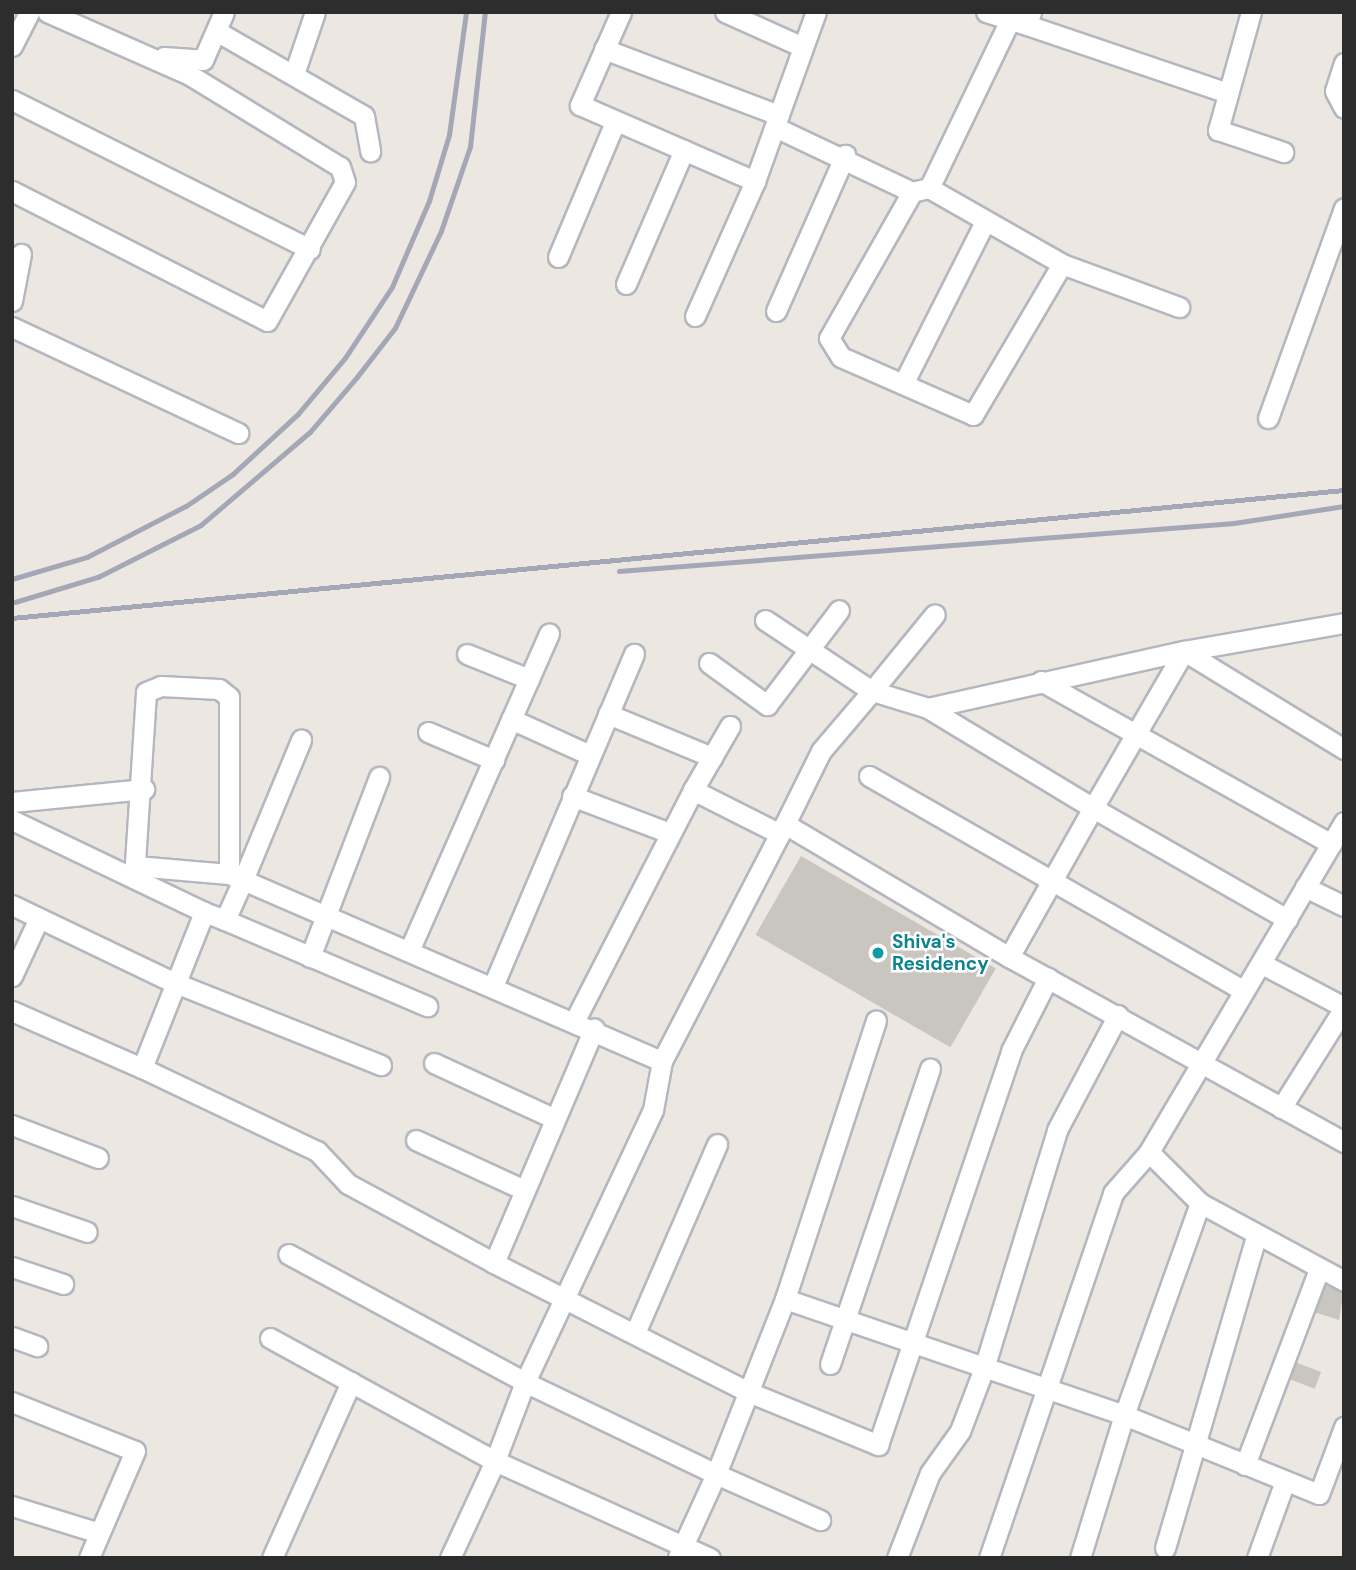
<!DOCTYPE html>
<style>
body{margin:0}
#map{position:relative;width:1356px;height:1570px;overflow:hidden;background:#ede7e1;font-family:"DM Sans",sans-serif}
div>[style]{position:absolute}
.building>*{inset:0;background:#c9c5bf;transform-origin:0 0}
.roads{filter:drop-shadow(2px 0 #b4b7bf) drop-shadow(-2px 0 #b4b7bf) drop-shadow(0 2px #b4b7bf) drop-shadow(0 -2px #b4b7bf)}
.street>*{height:19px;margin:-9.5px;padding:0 9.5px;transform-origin:9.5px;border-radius:9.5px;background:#fff}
.rail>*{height:4.5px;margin:-2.25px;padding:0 2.25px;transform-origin:2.25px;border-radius:2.25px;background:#a4a8b6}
.dots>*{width:19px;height:19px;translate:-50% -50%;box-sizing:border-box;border:4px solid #fff;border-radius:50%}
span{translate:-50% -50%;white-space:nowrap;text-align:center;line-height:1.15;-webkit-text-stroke:5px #fff;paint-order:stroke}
.culture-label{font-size:19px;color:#0d838f;font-weight:700}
.left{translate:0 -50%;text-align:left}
.frame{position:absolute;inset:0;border:14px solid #2d2d2d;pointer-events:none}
</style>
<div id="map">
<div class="building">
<div style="left:801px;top:856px;width:225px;height:91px;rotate:30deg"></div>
<div style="clip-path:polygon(1323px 1284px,1344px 1290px,1339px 1320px,1314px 1312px)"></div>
<div style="left:1295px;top:1362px;width:28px;height:18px;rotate:21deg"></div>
</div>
<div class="roads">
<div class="street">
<div style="left:621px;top:12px;width:102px;rotate:113.8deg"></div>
<div style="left:580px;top:105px;width:191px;rotate:23.5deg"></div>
<div style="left:725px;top:12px;width:85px;rotate:24.2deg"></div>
<div style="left:986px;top:12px;width:43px;rotate:17.6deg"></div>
<div style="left:1027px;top:25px;width:14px;rotate:-73deg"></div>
<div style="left:1251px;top:12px;width:123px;rotate:105.6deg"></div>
<div style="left:1218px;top:130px;width:69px;rotate:18.7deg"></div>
<div style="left:1010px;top:20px;width:187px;rotate:115.7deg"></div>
<div style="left:929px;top:188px;width:17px;rotate:167deg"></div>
<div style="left:912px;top:192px;width:168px;rotate:119.6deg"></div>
<div style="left:829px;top:338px;width:22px;rotate:58deg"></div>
<div style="left:841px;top:357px;width:144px;rotate:23.7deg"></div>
<div style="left:973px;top:415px;width:175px;rotate:-59.5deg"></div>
<div style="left:1062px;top:264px;width:125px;rotate:20.2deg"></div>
<div style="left:1027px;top:25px;width:212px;rotate:18.7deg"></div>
<div style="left:218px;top:32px;width:168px;rotate:29.9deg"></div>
<div style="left:364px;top:116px;width:36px;rotate:80deg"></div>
<div style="left:12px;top:46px;width:38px;rotate:-63deg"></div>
<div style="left:604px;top:49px;width:187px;rotate:20.7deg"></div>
<div style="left:164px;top:57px;width:39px;rotate:4deg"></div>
<div style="left:203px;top:60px;width:52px;rotate:-66.4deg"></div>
<div style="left:1344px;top:63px;width:29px;rotate:108deg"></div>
<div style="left:1335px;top:91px;width:19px;rotate:62deg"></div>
<div style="left:294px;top:74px;width:65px;rotate:-71.3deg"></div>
<div style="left:12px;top:100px;width:333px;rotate:26.6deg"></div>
<div style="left:775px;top:127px;width:152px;rotate:25.4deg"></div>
<div style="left:929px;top:188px;width:153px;rotate:29.7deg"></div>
<div style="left:12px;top:191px;width:286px;rotate:27deg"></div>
<div style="left:267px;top:321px;width:159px;rotate:-60.7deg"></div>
<div style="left:345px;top:182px;width:16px;rotate:-108deg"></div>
<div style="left:340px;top:167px;width:176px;rotate:-148.5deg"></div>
<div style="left:190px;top:75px;width:156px;rotate:-156.2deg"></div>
<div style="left:558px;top:257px;width:147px;rotate:-67.1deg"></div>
<div style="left:626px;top:284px;width:146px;rotate:-66.6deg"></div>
<div style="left:12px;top:301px;width:48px;rotate:-79.2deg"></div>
<div style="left:776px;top:311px;width:171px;rotate:-66.1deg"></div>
<div style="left:695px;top:316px;width:148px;rotate:-66deg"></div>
<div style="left:755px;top:181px;width:180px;rotate:-70.2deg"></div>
<div style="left:12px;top:327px;width:250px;rotate:25.1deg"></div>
<div style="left:903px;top:384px;width:182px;rotate:-63.2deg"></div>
<div style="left:1268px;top:418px;width:223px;rotate:-70.1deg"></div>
<div style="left:765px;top:620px;width:128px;rotate:33.6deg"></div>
<div style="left:872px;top:691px;width:99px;rotate:-50.7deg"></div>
<div style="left:1344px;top:623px;width:162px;rotate:170.1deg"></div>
<div style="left:1184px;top:651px;width:188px;rotate:31.5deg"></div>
<div style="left:1184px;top:651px;width:181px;rotate:120.1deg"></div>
<div style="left:1093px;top:808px;width:224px;rotate:29.8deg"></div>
<div style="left:467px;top:654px;width:67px;rotate:22deg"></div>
<div style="left:709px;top:663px;width:72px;rotate:35.9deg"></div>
<div style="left:767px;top:705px;width:119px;rotate:-52.8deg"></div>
<div style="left:1041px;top:681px;width:333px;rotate:29.3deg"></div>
<div style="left:608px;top:714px;width:113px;rotate:22.5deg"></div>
<div style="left:511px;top:719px;width:87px;rotate:24.5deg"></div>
<div style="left:428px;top:732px;width:72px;rotate:23deg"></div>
<div style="left:869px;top:776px;width:429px;rotate:29.8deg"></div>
<div style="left:693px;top:790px;width:74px;rotate:-60deg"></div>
<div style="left:572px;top:796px;width:102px;rotate:20.8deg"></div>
<div style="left:12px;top:802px;width:133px;rotate:-5.6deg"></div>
<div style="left:12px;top:820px;width:213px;rotate:25.6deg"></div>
<div style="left:1344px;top:822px;width:383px;rotate:120.6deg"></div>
<div style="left:1149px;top:1152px;width:72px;rotate:45deg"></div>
<div style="left:1200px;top:1203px;width:225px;rotate:109.7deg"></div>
<div style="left:1124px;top:1415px;width:210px;rotate:22.1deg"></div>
<div style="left:1319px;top:1494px;width:72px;rotate:-69.5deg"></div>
<div style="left:785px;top:824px;width:81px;rotate:-63.7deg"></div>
<div style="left:821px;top:751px;width:79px;rotate:-49.6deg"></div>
<div style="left:872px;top:691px;width:59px;rotate:16.9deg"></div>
<div style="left:136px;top:866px;width:93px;rotate:4.9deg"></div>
<div style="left:134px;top:878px;width:186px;rotate:-86.3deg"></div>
<div style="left:146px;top:692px;width:16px;rotate:-22deg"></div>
<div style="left:161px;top:686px;width:58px;rotate:3deg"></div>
<div style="left:219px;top:689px;width:13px;rotate:39deg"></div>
<div style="left:229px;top:697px;width:177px;rotate:90deg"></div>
<div style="left:229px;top:874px;width:15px;rotate:23deg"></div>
<div style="left:243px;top:880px;width:152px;rotate:-67.5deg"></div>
<div style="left:1305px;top:887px;width:43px;rotate:26deg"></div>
<div style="left:12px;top:905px;width:178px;rotate:25.6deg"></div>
<div style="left:173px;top:982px;width:224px;rotate:21.8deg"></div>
<div style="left:225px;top:920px;width:220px;rotate:23.1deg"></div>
<div style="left:409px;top:951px;width:347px;rotate:-66.2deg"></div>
<div style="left:310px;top:957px;width:193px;rotate:-69deg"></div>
<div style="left:1009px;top:957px;width:383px;rotate:28.9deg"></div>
<div style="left:1264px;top:965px;width:90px;rotate:27.7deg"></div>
<div style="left:12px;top:976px;width:64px;rotate:-65deg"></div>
<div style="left:493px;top:986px;width:361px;rotate:-67deg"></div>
<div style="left:12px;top:1011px;width:142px;rotate:23.7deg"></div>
<div style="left:142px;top:1068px;width:168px;rotate:-68.3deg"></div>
<div style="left:204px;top:912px;width:22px;rotate:21deg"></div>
<div style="left:225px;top:920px;width:44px;rotate:-65.8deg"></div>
<div style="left:243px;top:880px;width:456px;rotate:23.4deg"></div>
<div style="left:575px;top:1020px;width:259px;rotate:-62.8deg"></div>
<div style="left:693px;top:790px;width:97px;rotate:26.8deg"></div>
<div style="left:434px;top:1063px;width:131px;rotate:24.8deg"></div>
<div style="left:142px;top:1068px;width:194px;rotate:25.4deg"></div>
<div style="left:317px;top:1151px;width:45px;rotate:46.8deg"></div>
<div style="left:348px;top:1184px;width:166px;rotate:28.4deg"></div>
<div style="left:494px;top:1263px;width:255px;rotate:-66.9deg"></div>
<div style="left:1281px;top:1108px;width:118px;rotate:-57.8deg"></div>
<div style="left:12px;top:1125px;width:92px;rotate:21deg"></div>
<div style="left:416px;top:1140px;width:119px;rotate:24.8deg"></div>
<div style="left:1200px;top:1203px;width:164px;rotate:28.4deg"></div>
<div style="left:12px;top:1206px;width:79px;rotate:19.1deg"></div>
<div style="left:494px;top:1263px;width:283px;rotate:26.9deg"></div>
<div style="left:746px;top:1391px;width:143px;rotate:22.2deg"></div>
<div style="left:878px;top:1445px;width:416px;rotate:-71.3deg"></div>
<div style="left:1011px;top:1051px;width:82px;rotate:-63.1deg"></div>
<div style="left:12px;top:1267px;width:54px;rotate:18.4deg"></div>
<div style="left:785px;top:1299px;width:293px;rotate:-71.9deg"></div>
<div style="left:635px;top:1333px;width:206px;rotate:-66.5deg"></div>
<div style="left:12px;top:1337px;width:27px;rotate:20deg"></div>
<div style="left:270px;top:1338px;width:256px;rotate:28.7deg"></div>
<div style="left:495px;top:1461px;width:85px;rotate:-69.2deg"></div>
<div style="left:525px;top:1382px;width:269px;rotate:-151.6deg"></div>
<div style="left:830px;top:1364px;width:312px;rotate:-71.3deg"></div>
<div style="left:12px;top:1402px;width:132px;rotate:21.7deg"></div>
<div style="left:135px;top:1451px;width:116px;rotate:113.3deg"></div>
<div style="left:1245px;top:1465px;width:210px;rotate:-69.3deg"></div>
<div style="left:12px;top:1506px;width:91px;rotate:17.2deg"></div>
<div style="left:1165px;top:1548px;width:324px;rotate:-73.7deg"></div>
<div style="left:678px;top:1557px;width:91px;rotate:-65.4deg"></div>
<div style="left:716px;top:1474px;width:114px;rotate:23.9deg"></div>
<div style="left:272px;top:1558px;width:193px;rotate:-65.8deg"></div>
<div style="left:450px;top:1558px;width:107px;rotate:-65.1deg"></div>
<div style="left:495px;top:1461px;width:236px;rotate:24.3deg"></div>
<div style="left:897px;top:1558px;width:91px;rotate:-68.8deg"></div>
<div style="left:930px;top:1473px;width:52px;rotate:-54.5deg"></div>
<div style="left:960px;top:1431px;width:67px;rotate:-69.1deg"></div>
<div style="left:984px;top:1368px;width:249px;rotate:-72.9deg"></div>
<div style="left:1057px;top:1130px;width:130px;rotate:-62.1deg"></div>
<div style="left:989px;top:1558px;width:385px;rotate:-71.2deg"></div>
<div style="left:1113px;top:1193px;width:55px;rotate:-48.7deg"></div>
<div style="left:1080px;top:1558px;width:150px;rotate:-72.9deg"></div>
<div style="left:1124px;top:1415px;width:358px;rotate:-161.1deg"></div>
<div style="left:785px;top:1299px;width:188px;rotate:111.5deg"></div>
<div style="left:716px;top:1474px;width:212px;rotate:-154.3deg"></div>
<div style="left:525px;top:1382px;width:301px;rotate:-64.8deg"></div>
<div style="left:653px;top:1110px;width:50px;rotate:-79.6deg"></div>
<div style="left:662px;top:1061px;width:267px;rotate:-62.6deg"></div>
<div style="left:785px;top:824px;width:261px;rotate:30.7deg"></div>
<div style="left:1009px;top:957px;width:171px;rotate:-60.6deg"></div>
<div style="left:1093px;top:808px;width:193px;rotate:-148.8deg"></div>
<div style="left:928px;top:708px;width:262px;rotate:-12.6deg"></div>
<div style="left:1257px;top:1558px;width:82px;rotate:-70deg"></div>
</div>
</div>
<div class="rail">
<div style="left:619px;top:571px;width:617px;rotate:-4.46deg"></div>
<div style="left:1234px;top:523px;width:111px;rotate:-8.8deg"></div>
<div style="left:12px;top:579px;width:78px;rotate:-16.3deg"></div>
<div style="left:87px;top:557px;width:111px;rotate:-27.3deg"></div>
<div style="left:186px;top:506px;width:57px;rotate:-34.2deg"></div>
<div style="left:233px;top:474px;width:88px;rotate:-42.7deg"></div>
<div style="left:298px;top:414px;width:73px;rotate:-50deg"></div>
<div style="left:345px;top:358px;width:85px;rotate:-56.5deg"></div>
<div style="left:392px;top:287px;width:94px;rotate:-66.7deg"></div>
<div style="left:429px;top:201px;width:69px;rotate:-73.1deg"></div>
<div style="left:449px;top:135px;width:124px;rotate:-82.1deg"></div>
<div style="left:15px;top:602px;width:87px;rotate:-16.8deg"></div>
<div style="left:98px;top:577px;width:115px;rotate:-26.8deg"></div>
<div style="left:201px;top:525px;width:143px;rotate:-40.5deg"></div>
<div style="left:310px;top:432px;width:72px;rotate:-49.5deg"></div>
<div style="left:357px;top:377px;width:62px;rotate:-52.2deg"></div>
<div style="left:395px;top:328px;width:107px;rotate:-64.6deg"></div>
<div style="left:441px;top:231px;width:89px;rotate:-71deg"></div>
<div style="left:470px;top:147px;width:136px;rotate:-83.7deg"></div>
<div style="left:12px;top:618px;width:1338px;rotate:-5.49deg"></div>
</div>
<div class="dots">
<div style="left:878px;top:953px;background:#0f9aa8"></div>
</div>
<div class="culture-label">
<span class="left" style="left:892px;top:953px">Shiva's<br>Residency</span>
</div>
<div class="frame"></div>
</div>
